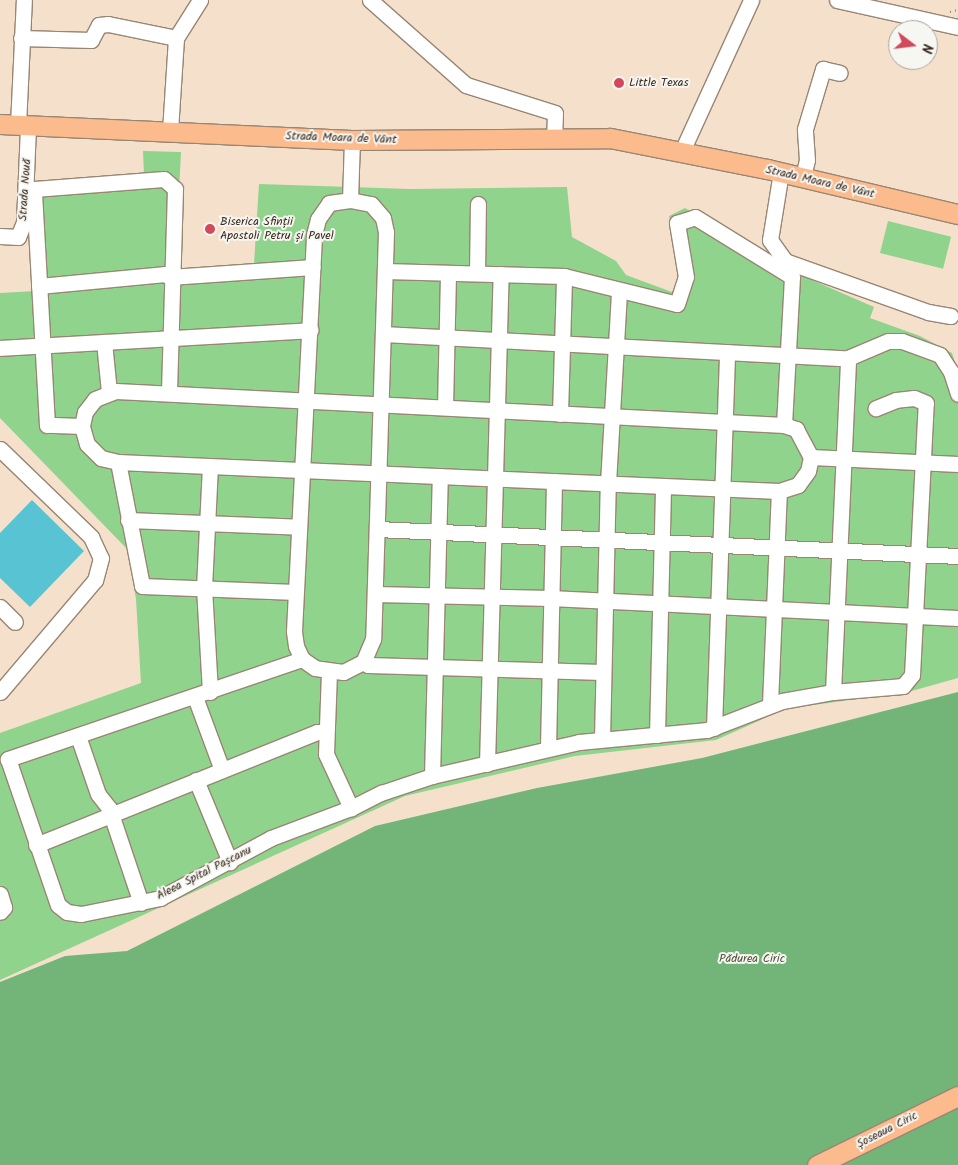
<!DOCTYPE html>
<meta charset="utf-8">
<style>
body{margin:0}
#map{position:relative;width:958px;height:1165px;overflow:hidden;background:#f5e1cb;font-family:Kalam,sans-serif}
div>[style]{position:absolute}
.green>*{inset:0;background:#8fd38c;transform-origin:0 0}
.forest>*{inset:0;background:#73b578}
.water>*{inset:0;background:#58c3d3}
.path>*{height:2px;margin-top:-1px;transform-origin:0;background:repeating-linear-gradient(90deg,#988674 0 1px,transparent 0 5px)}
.roads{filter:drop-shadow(1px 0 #988674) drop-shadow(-1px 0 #988674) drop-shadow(0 1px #988674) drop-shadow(0 -1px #988674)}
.minor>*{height:15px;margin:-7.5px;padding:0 7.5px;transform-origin:7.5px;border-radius:7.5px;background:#fff}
.major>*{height:19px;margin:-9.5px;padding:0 9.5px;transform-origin:9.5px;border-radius:9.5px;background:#fbbb8c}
.dots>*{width:14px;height:14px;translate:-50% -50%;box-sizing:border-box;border:2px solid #f6f6f2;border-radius:50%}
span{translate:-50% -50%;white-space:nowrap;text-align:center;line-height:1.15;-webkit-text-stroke:4px #f6f6f2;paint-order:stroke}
.poi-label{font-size:12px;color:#3b2a1e}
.left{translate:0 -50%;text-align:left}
.street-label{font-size:12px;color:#3b2a1e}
.park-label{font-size:12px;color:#50543a}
.north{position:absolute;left:888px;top:20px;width:50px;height:50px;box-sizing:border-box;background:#f6f6f2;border:1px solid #aba49d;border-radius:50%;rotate:105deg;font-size:14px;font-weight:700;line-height:20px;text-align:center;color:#3b2a1e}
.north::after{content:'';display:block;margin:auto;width:18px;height:22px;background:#d1495b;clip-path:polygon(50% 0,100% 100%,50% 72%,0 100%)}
</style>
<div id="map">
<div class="green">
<div style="clip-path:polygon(143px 151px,181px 152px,175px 270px,254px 264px,259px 184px,410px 189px,567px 187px,572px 237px,616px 261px,626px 275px,672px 292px,680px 276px,669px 216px,685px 208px,798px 274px,874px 307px,870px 318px,920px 336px,952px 353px,958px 373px,958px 678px,908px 692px,785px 709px,716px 740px,575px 756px,405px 796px,0 980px,0 733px,141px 683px,136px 599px,128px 550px,0 418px,0 293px,35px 291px,29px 186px,144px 175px)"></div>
<div style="left:888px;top:221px;width:65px;height:33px;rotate:14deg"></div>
</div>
<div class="forest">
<div style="clip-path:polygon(958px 692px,958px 1165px,0 1165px,0 982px,65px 956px,127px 951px,375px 826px,537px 788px,702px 758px)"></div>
</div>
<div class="water">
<div style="clip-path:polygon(32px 500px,84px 551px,30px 607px,0 578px,0 533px)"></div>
</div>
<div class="path">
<div style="left:950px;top:12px;width:8px;rotate:-14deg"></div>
</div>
<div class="roads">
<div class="minor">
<div style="left:370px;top:0;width:128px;rotate:41.5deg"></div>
<div style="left:466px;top:85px;width:93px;rotate:17.5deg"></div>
<div style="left:555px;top:113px;width:25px;rotate:92deg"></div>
<div style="left:837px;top:0;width:124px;rotate:12.6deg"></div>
<div style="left:21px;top:38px;width:70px;rotate:1.6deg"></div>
<div style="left:91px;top:40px;width:17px;rotate:-62deg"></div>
<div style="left:99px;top:25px;width:9px;rotate:-6deg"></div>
<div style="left:108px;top:24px;width:69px;rotate:11.6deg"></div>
<div style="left:18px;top:125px;width:125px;rotate:-87.3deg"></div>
<div style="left:170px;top:131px;width:93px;rotate:-86.3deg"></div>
<div style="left:176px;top:38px;width:45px;rotate:-57.7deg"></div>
<div style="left:682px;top:151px;width:166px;rotate:-65.4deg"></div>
<div style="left:781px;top:172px;width:69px;rotate:99.2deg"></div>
<div style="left:770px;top:240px;width:26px;rotate:54deg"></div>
<div style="left:785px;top:261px;width:152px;rotate:19.6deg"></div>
<div style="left:928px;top:312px;width:23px;rotate:10deg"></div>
<div style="left:803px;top:177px;width:17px;rotate:-77deg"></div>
<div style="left:807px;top:160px;width:31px;rotate:-94deg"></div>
<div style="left:805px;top:129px;width:63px;rotate:-73.3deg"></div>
<div style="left:823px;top:69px;width:17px;rotate:13deg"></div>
<div style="left:350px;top:200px;width:21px;rotate:11deg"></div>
<div style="left:371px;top:204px;width:18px;rotate:49deg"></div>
<div style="left:383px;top:218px;width:14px;rotate:78deg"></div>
<div style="left:386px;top:232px;width:407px;rotate:91.8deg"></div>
<div style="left:373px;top:639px;width:25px;rotate:113deg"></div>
<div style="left:363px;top:662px;width:22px;rotate:153deg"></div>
<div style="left:343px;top:672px;width:28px;rotate:-172deg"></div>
<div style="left:315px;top:668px;width:16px;rotate:-145deg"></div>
<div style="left:302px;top:659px;width:14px;rotate:-115deg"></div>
<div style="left:296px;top:646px;width:15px;rotate:-98deg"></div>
<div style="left:294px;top:631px;width:397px;rotate:-87.1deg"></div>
<div style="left:314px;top:235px;width:16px;rotate:-76deg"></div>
<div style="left:318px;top:219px;width:19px;rotate:-55deg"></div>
<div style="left:329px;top:203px;width:21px;rotate:-8deg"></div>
<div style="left:350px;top:200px;width:60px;rotate:-88.1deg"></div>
<div style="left:0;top:236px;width:18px;rotate:3deg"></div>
<div style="left:18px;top:237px;width:16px;rotate:-68deg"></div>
<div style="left:24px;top:222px;width:97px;rotate:-87.6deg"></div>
<div style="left:385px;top:271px;width:179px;rotate:1.6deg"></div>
<div style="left:564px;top:276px;width:116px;rotate:13.9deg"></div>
<div style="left:677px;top:304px;width:28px;rotate:-72deg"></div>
<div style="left:686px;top:277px;width:55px;rotate:-99.5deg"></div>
<div style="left:677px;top:223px;width:19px;rotate:-18deg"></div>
<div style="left:695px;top:217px;width:114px;rotate:31.7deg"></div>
<div style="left:792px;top:277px;width:148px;rotate:93.1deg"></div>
<div style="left:477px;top:273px;width:69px;rotate:-89.2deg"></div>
<div style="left:39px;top:286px;width:127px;rotate:-5.4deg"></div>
<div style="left:165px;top:274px;width:6px;rotate:31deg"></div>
<div style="left:170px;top:277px;width:143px;rotate:-4deg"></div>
<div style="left:383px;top:334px;width:466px;rotate:3deg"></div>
<div style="left:848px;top:358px;width:43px;rotate:-23deg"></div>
<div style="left:888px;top:341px;width:14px"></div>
<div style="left:902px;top:341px;width:40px;rotate:20.2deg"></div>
<div style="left:940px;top:355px;width:20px;rotate:57deg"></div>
<div style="left:951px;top:372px;width:23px;rotate:72deg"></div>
<div style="left:104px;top:342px;width:50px;rotate:84.3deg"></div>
<div style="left:0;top:348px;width:311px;rotate:-3.3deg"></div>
<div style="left:116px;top:391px;width:669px;rotate:2.91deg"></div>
<div style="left:784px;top:425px;width:13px;rotate:18deg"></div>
<div style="left:796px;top:429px;width:32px;rotate:62deg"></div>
<div style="left:811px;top:457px;width:14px;rotate:102deg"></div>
<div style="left:808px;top:471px;width:17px;rotate:126deg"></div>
<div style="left:798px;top:485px;width:20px;rotate:162deg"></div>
<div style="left:779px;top:491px;width:662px;rotate:-177.49deg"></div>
<div style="left:118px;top:462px;width:17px;rotate:-167deg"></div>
<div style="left:101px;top:458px;width:20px;rotate:-135deg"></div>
<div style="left:87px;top:444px;width:19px;rotate:-106deg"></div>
<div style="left:82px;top:426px;width:14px;rotate:-78deg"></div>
<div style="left:85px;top:412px;width:16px;rotate:-52deg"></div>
<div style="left:95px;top:399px;width:22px;rotate:-21deg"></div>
<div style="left:445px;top:407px;width:134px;rotate:-88.7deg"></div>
<div style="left:560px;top:414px;width:138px;rotate:-88.3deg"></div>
<div style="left:82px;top:426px;width:35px;rotate:-178deg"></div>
<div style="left:47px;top:425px;width:236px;rotate:-93.2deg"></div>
<div style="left:34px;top:189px;width:130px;rotate:-4.4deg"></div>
<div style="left:164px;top:179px;width:15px;rotate:42deg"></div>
<div style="left:175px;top:189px;width:204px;rotate:91.7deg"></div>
<div style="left:0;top:449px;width:127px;rotate:44deg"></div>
<div style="left:91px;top:537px;width:23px;rotate:65deg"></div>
<div style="left:101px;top:558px;width:23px;rotate:105deg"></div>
<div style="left:95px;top:580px;width:147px;rotate:130.3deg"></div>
<div style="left:811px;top:457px;width:147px;rotate:2.7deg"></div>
<div style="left:118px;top:462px;width:126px;rotate:79deg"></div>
<div style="left:142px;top:586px;width:154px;rotate:2.2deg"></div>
<div style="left:128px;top:520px;width:171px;rotate:2.3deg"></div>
<div style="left:377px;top:529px;width:582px;rotate:2.66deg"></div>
<div style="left:375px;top:594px;width:175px;rotate:1.3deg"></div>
<div style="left:550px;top:598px;width:408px;rotate:2.8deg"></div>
<div style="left:0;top:607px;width:21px;rotate:45deg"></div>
<div style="left:302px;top:659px;width:311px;rotate:161.2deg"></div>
<div style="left:8px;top:759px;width:154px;rotate:71.1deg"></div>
<div style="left:58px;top:905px;width:11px;rotate:38deg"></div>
<div style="left:67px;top:912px;width:14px;rotate:8deg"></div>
<div style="left:81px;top:914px;width:81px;rotate:-11.4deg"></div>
<div style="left:160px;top:898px;width:126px;rotate:-28.4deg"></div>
<div style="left:271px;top:838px;width:85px;rotate:-20.6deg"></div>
<div style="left:351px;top:808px;width:34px;rotate:-27deg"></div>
<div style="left:381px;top:793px;width:54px;rotate:-18.4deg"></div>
<div style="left:432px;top:776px;width:151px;rotate:-13deg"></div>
<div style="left:579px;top:742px;width:129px;rotate:-5.4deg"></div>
<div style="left:707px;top:730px;width:80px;rotate:-21.1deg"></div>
<div style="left:782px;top:701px;width:52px;rotate:-10deg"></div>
<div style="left:833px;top:692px;width:70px;rotate:-4.9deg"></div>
<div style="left:903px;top:686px;width:14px;rotate:-51deg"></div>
<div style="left:912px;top:675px;width:272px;rotate:-87.1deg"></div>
<div style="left:926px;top:403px;width:13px;rotate:-157deg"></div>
<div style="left:914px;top:398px;width:18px;rotate:174deg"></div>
<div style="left:896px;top:400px;width:22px;rotate:158deg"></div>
<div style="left:363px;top:662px;width:6px;rotate:31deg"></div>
<div style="left:368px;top:665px;width:235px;rotate:1.7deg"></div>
<div style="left:329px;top:672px;width:82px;rotate:92.1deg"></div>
<div style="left:326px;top:754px;width:60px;rotate:65.2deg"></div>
<div style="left:210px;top:692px;width:104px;rotate:-93.3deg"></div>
<div style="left:204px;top:588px;width:122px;rotate:-87.2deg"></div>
<div style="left:833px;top:692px;width:334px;rotate:-87.4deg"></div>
<div style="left:195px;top:697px;width:78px;rotate:69.7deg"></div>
<div style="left:770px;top:704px;width:213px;rotate:-87.6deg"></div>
<div style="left:714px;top:728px;width:376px;rotate:-88deg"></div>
<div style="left:657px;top:735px;width:249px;rotate:-88.6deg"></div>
<div style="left:78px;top:736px;width:61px;rotate:71deg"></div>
<div style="left:98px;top:794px;width:18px;rotate:52deg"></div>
<div style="left:109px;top:808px;width:100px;rotate:71.4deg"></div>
<div style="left:602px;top:739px;width:256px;rotate:-88.7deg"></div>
<div style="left:608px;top:483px;width:193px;rotate:-86.7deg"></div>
<div style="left:548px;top:747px;width:266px;rotate:-88.7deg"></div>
<div style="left:487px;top:764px;width:490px;rotate:-88.4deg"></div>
<div style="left:432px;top:776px;width:300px;rotate:-88.5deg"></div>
<div style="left:196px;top:780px;width:89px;rotate:67.5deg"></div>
<div style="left:36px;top:845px;width:303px;rotate:-21.9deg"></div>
<div style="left:317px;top:732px;width:8px"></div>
<div style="left:0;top:894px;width:14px;rotate:73deg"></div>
<div style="left:4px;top:907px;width:6px;rotate:129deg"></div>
</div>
<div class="major">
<div style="left:0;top:124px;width:352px;rotate:2.6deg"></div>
<div style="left:352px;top:140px;width:258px;rotate:-0.4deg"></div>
<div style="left:610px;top:138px;width:160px;rotate:11.2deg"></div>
<div style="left:767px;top:169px;width:196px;rotate:13.3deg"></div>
<div style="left:817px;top:1165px;width:157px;rotate:-26.1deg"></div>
</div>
</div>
<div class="dots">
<div style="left:619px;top:83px;background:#d1495b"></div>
<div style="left:210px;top:229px;background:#d1495b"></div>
</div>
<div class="poi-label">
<span class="left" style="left:629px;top:83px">Little Texas</span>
<span class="left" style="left:220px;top:229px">Biserica Sfinții<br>Apostoli Petru și Pavel</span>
</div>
<div class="street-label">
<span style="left:341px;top:138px;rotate:2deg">Strada Moara de Vânt</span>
<span style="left:820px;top:182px;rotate:13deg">Strada Moara de Vânt</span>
<span style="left:25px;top:190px;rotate:-86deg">Strada Nouă</span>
<span style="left:204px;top:873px;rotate:-27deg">Aleea Spital Pașcanu</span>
<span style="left:887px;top:1130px;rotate:-27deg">Șoseaua Ciric</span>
</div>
<div class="park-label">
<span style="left:752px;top:959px">Pădurea Ciric</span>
</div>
<div class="north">N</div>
</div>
